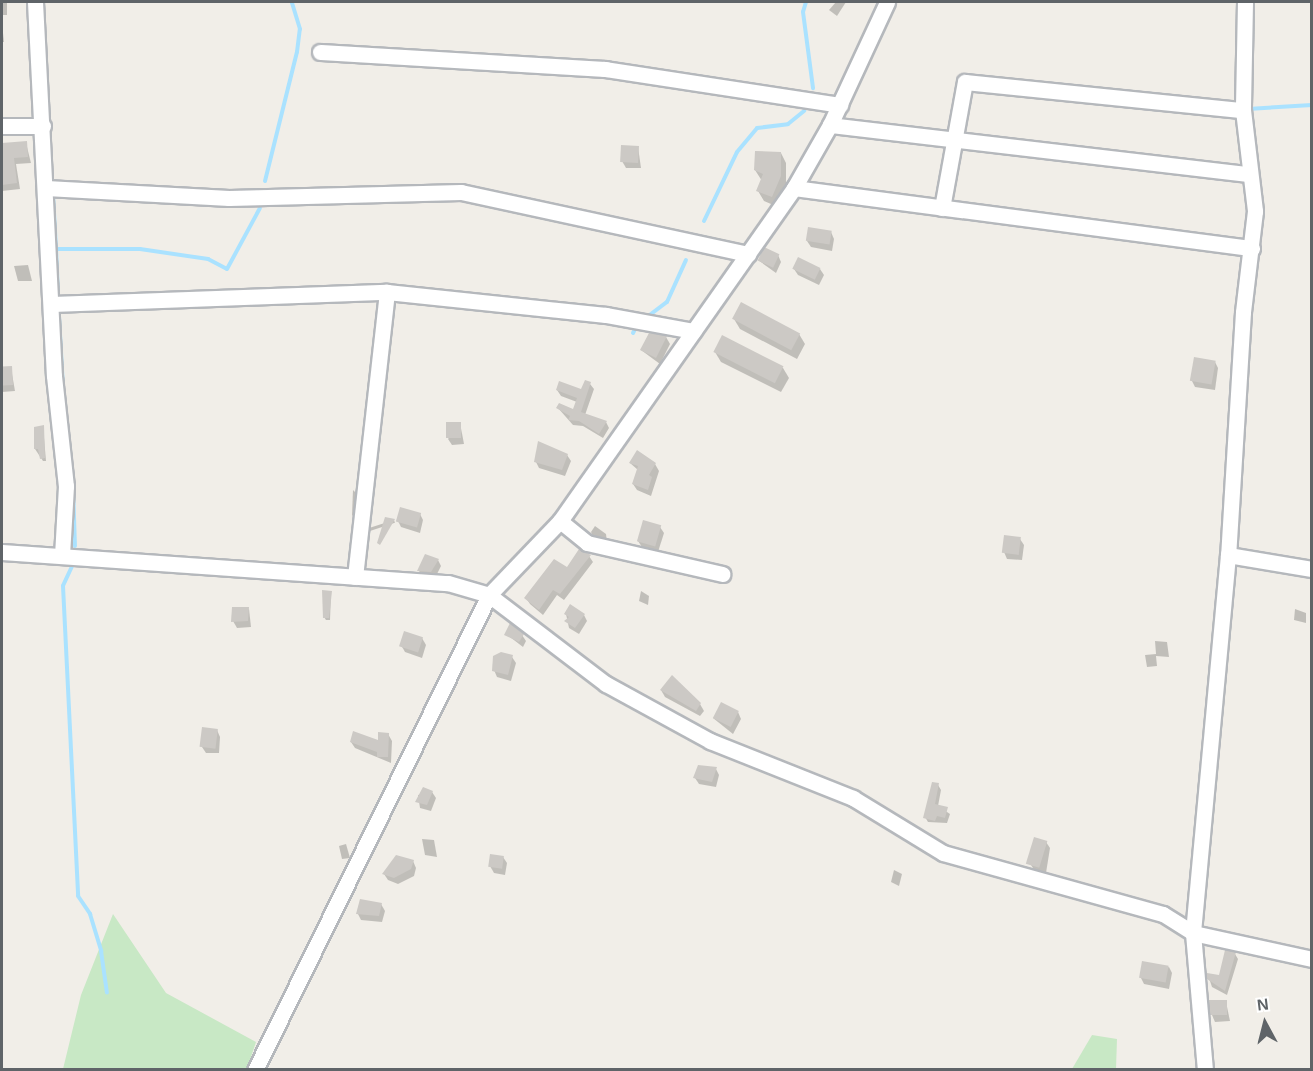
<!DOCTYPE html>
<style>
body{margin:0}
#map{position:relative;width:1313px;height:1071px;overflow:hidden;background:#f1eee8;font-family:Arial,sans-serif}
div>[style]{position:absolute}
.green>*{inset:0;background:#c8e8c5}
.shadow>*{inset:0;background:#0003;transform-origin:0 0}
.stream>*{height:4px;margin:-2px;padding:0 2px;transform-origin:2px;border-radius:2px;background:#aae2ff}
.building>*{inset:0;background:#ccc9c5;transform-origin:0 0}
.roads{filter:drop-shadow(2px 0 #b5b8bc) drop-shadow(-2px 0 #b5b8bc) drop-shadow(0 2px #b5b8bc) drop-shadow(0 -2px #b5b8bc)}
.minor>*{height:15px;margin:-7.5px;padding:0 7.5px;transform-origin:7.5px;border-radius:7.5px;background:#fff}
span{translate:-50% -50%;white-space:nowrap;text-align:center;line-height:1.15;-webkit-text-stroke:4.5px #fff;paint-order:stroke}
.frame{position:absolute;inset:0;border:3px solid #5f6468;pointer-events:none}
.north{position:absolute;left:1235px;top:993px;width:60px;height:60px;-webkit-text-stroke:4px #fff;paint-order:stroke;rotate:353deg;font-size:16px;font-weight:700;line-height:24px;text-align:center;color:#5f6468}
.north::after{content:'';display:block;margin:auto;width:21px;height:27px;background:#5f6468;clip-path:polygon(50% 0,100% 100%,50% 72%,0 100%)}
</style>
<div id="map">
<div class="green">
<div style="clip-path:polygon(113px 914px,166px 993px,256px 1042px,247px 1069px,63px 1069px,81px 995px)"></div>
<div style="clip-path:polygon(1092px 1035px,1117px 1039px,1116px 1069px,1072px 1069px)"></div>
</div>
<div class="shadow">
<div style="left:2px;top:2px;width:5px;height:13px"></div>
<div style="clip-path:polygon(836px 2px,846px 2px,837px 16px,829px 10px)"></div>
<div style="clip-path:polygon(2px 30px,3px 33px,4px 42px,2px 42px)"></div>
<div style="clip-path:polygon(26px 143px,31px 163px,16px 164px,20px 189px,2px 191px,2px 145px)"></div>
<div style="clip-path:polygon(638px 147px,641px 168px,626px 168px,622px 161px)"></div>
<div style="clip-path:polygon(781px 153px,786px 163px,786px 187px,778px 207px,764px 201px,758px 191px,762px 181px,755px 170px)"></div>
<div style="clip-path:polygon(831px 232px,834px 239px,832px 251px,811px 247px,807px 241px)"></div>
<div style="clip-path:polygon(778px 255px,781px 262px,776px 273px,758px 260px)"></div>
<div style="clip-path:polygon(28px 265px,32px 281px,18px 281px,14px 266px)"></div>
<div style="clip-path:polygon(794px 269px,820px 269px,824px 275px,819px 285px,798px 275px)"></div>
<div style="clip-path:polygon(734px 319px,799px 334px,805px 344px,797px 359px,740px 329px)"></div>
<div style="clip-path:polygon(649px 334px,666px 337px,670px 344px,660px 364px,641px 350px)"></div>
<div style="clip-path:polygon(715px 352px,783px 368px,789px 378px,781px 392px,721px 362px)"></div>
<div style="clip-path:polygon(1215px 362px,1218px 368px,1215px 390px,1195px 387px,1192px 381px)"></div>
<div style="clip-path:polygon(2px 368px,11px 368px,15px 391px,2px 392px)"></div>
<div style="clip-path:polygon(590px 384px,594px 389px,585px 415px,606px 422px,609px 428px,603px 438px,583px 426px,573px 425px,558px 408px,573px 411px,577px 402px,561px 396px,557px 390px,582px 391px)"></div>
<div style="clip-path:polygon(460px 423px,464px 444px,452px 445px,448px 439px)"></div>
<div style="clip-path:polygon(43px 426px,46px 461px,43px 461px,35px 449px)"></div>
<div style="clip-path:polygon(567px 455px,571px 461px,565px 476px,539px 468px,536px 462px)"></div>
<div style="clip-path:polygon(630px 463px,655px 464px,659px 471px,651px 496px,637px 490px,633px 484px,638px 470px)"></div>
<div style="clip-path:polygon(353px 490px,356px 493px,353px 516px,352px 515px)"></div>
<div style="clip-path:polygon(420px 514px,423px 520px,420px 533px,401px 527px,398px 521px)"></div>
<div style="left:394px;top:520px;width:3px;height:27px;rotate:72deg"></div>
<div style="clip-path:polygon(595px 526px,606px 534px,607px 543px,594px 538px,591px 532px)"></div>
<div style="clip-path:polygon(660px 527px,664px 533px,658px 552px,642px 547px,638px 541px)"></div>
<div style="clip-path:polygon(1020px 539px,1024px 545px,1022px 560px,1007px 559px,1004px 552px)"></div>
<div style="clip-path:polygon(589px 556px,593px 562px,564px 600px,557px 595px,543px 615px,530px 604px,526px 598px)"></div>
<div style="clip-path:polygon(438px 560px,441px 566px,435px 578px,423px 577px,419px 571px)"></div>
<div style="clip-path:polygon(641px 591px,649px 596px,648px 605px,639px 601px)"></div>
<div style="clip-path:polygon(331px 593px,330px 620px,326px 620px,324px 617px)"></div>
<div style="clip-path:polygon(249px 609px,251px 627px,237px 628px,233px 621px)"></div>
<div style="clip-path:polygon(1295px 609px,1306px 613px,1306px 623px,1294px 620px)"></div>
<div style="clip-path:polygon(566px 614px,584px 615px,587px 621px,579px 634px,569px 628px)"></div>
<div style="clip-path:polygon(506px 634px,522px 635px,526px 641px,523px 647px)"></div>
<div style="clip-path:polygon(422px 638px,426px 645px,422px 658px,405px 652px,401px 645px)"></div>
<div style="clip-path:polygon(1155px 641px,1167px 642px,1169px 657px,1156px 656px,1157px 666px,1147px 667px,1145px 655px,1156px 654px)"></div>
<div style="clip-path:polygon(512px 657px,516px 663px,511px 681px,497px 677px,494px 670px)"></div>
<div style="clip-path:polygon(661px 690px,700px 704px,704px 711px,700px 716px,665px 697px)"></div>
<div style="clip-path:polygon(738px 712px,741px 719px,733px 734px,713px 718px)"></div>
<div style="clip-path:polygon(217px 730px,220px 737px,219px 753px,206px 753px,202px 747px)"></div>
<div style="clip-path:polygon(388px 734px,392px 741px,391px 763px,355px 748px,351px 742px,379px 742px)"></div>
<div style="clip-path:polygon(716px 769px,719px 775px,716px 787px,699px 784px,695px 778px)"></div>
<div style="clip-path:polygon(938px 785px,941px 790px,938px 806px,950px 814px,947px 823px,928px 822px,925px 817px)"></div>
<div style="clip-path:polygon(432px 792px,436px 798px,431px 811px,420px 808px,418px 795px)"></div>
<div style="clip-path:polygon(422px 839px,434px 840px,437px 857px,425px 855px)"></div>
<div style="clip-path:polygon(1046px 842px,1050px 848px,1046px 873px,1035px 871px,1031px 865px)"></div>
<div style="clip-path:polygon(346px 844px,350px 858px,342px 859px,339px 846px)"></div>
<div style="clip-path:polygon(503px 857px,507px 863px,505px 875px,494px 873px,490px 866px)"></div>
<div style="clip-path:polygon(413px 861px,416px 868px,414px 876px,398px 884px,388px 880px,384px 874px)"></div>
<div style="clip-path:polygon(894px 870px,902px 874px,899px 886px,891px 882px)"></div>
<div style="clip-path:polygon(381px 904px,385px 911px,382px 922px,361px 920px,358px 914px)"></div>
<div style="clip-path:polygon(1235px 954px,1238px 959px,1227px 995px,1212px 987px,1208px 975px,1221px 977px)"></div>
<div style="clip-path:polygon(1169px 967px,1172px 973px,1169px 989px,1144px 984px,1141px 978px)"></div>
<div style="clip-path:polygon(1226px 1002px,1230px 1021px,1215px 1022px,1212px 1015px)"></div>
</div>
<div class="stream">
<div style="left:806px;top:2px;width:10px;rotate:107deg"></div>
<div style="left:803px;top:12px;width:77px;rotate:82.5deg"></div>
<div style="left:1248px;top:109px;width:64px;rotate:-3.6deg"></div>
<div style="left:265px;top:181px;width:133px;rotate:-76.1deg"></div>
<div style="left:297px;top:52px;width:23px;rotate:-83deg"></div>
<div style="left:300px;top:29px;width:28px;rotate:-107deg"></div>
<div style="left:53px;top:194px;width:55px;rotate:86.9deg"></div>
<div style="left:704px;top:221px;width:76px;rotate:-64.4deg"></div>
<div style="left:737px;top:152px;width:31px;rotate:-50deg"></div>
<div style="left:757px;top:128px;width:31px;rotate:-7deg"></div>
<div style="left:788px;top:124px;width:21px;rotate:-39deg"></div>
<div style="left:58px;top:294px;width:45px;rotate:-92.5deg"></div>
<div style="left:56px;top:249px;width:84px"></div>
<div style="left:140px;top:249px;width:69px;rotate:8.4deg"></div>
<div style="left:208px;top:259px;width:21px;rotate:28deg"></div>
<div style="left:227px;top:269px;width:69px;rotate:-61.6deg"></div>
<div style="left:59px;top:316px;width:71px;rotate:86.8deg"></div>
<div style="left:647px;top:317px;width:25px;rotate:-37deg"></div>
<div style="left:667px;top:302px;width:46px;rotate:-65.7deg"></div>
<div style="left:633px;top:333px;width:9px;rotate:-63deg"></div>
<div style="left:68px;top:434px;width:28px;rotate:84deg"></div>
<div style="left:73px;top:487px;width:59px;rotate:88.1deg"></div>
<div style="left:74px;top:562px;width:26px;rotate:115deg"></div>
<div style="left:63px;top:586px;width:310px;rotate:87.2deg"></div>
<div style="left:78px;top:896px;width:22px;rotate:56deg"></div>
<div style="left:90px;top:914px;width:39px;rotate:73deg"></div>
<div style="left:101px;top:951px;width:42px;rotate:81.9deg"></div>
</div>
<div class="building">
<div style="clip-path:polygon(27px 141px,28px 157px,14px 158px,17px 183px,2px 185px,2px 143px)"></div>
<div style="left:621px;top:145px;width:18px;height:17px;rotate:3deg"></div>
<div style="clip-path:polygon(755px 151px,781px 152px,781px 176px,772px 197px,756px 191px,763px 174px,754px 170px)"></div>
<div style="left:808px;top:227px;width:24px;height:14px;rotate:9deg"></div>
<div style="left:764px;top:247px;width:17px;height:15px;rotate:25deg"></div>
<div style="left:798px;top:257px;width:25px;height:13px;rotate:26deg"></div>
<div style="left:741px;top:302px;width:67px;height:19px;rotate:28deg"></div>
<div style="clip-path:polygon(649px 333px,667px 336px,656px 358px,640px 350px)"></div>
<div style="left:722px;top:335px;width:69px;height:19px;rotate:27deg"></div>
<div style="left:1194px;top:357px;width:22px;height:24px;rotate:10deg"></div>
<div style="left:12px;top:366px;width:19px;height:10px;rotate:87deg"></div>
<div style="clip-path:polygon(585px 380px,591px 382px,581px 412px,607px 421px,599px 434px,579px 421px,568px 420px,570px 416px,556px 408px,559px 403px,573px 409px,577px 398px,556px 390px,559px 381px,581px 389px)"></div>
<div style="left:461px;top:422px;width:16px;height:15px;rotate:90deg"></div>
<div style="clip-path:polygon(44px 425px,45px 458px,40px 459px,38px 449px,34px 449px,34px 427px)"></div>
<div style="clip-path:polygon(538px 441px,568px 454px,562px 470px,534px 462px)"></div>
<div style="clip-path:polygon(637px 450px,656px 463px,649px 475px,652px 477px,648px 490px,632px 484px,638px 466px,629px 463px)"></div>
<div style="left:400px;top:507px;width:22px;height:15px;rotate:16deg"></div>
<div style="clip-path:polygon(385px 517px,395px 519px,380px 545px,377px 543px)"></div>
<div style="left:643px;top:520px;width:19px;height:22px;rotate:16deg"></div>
<div style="left:1004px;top:535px;width:17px;height:18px;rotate:7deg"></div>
<div style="clip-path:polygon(579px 549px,591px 555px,560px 594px,553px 590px,539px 610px,524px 598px,554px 559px,567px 567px)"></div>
<div style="clip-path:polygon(425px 554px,439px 559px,431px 572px,417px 571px)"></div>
<div style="clip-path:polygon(322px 590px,332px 591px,329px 618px,323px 618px)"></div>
<div style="clip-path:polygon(570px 604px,585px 614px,575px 628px,564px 621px,569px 617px,564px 614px)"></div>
<div style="clip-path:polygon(232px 607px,249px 607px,248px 621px,231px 622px)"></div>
<div style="clip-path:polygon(510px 623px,524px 634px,519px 642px,504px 635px)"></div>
<div style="left:404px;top:631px;width:20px;height:16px;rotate:18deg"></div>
<div style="clip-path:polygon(501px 652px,513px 655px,508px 675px,492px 671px,493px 656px)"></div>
<div style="clip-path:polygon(672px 675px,701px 703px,696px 711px,660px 690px)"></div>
<div style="left:721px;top:702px;width:20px;height:18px;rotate:27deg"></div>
<div style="left:202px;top:727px;width:16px;height:20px;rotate:7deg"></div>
<div style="clip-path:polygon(353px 731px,378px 740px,378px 732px,389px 733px,388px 757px,377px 757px,377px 752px,350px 742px)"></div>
<div style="clip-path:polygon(698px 765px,717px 767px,712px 782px,693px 778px)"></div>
<div style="clip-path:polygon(932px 782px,939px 783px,935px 804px,948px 807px,945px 818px,937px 816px,935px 821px,923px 818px)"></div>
<div style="clip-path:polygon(423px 787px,433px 791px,427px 805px,415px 802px)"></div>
<div style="left:1034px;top:837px;width:14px;height:28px;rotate:17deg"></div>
<div style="left:490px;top:854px;width:14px;height:13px;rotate:8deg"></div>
<div style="clip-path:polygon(396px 855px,414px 860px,411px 869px,394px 878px,382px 874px)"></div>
<div style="clip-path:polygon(360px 899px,382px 903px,379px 916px,356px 914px)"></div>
<div style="clip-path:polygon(1225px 950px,1236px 952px,1225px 991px,1207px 979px,1207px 973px,1219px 975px)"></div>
<div style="left:1142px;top:961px;width:27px;height:17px;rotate:10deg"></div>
<div style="left:1227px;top:1000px;width:15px;height:18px;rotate:90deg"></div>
</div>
<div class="roads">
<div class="minor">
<div style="left:35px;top:2px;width:374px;rotate:87.1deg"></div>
<div style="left:54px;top:376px;width:111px;rotate:83.8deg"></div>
<div style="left:66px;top:486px;width:70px;rotate:93.3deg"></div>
<div style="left:1245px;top:2px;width:108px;rotate:91.1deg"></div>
<div style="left:1243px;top:110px;width:102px;rotate:83.2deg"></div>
<div style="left:1255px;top:211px;width:102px;rotate:96.8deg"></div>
<div style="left:1243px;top:312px;width:243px;rotate:93.5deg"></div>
<div style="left:1228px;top:555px;width:380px;rotate:95.3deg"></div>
<div style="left:1193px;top:933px;width:122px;rotate:12.3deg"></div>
<div style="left:320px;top:52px;width:286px;rotate:3.4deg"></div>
<div style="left:605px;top:69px;width:238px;rotate:8.7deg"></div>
<div style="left:830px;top:125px;width:422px;rotate:6.7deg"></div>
<div style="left:2px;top:126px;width:41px"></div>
<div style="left:46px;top:188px;width:183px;rotate:3.1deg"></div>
<div style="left:229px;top:198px;width:232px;rotate:-1.5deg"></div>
<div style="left:461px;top:192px;width:294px;rotate:12.2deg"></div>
<div style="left:794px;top:188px;width:462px;rotate:7.5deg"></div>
<div style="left:942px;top:208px;width:128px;rotate:-79.7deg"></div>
<div style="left:965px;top:82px;width:279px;rotate:5.8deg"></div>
<div style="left:52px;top:304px;width:335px;rotate:-2.1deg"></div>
<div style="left:387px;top:292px;width:220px;rotate:6deg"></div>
<div style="left:606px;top:315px;width:89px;rotate:10.3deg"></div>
<div style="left:560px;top:521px;width:35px;rotate:39deg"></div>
<div style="left:587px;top:543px;width:139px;rotate:12.9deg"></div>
<div style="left:2px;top:552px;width:447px;rotate:4deg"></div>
<div style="left:448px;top:583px;width:43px;rotate:16.3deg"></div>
<div style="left:489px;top:595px;width:147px;rotate:37.3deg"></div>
<div style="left:606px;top:684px;width:119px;rotate:28.7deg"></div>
<div style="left:710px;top:741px;width:154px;rotate:21.7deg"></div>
<div style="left:853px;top:798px;width:105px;rotate:31.4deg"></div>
<div style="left:943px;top:853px;width:228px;rotate:15.5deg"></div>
<div style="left:1163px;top:914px;width:36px;rotate:32deg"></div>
<div style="left:1193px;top:933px;width:138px;rotate:85deg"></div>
<div style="left:1228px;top:555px;width:85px;rotate:9.5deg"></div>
<div style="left:355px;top:577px;width:287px;rotate:-83.6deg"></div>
<div style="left:255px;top:1070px;width:530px;rotate:-63.77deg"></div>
<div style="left:489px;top:595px;width:103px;rotate:-46.2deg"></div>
<div style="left:560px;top:521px;width:407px;rotate:-54.9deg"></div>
<div style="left:794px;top:188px;width:73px;rotate:-60.3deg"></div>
<div style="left:830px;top:125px;width:136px;rotate:-65.1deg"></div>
</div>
</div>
<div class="frame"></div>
<div class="north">N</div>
</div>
